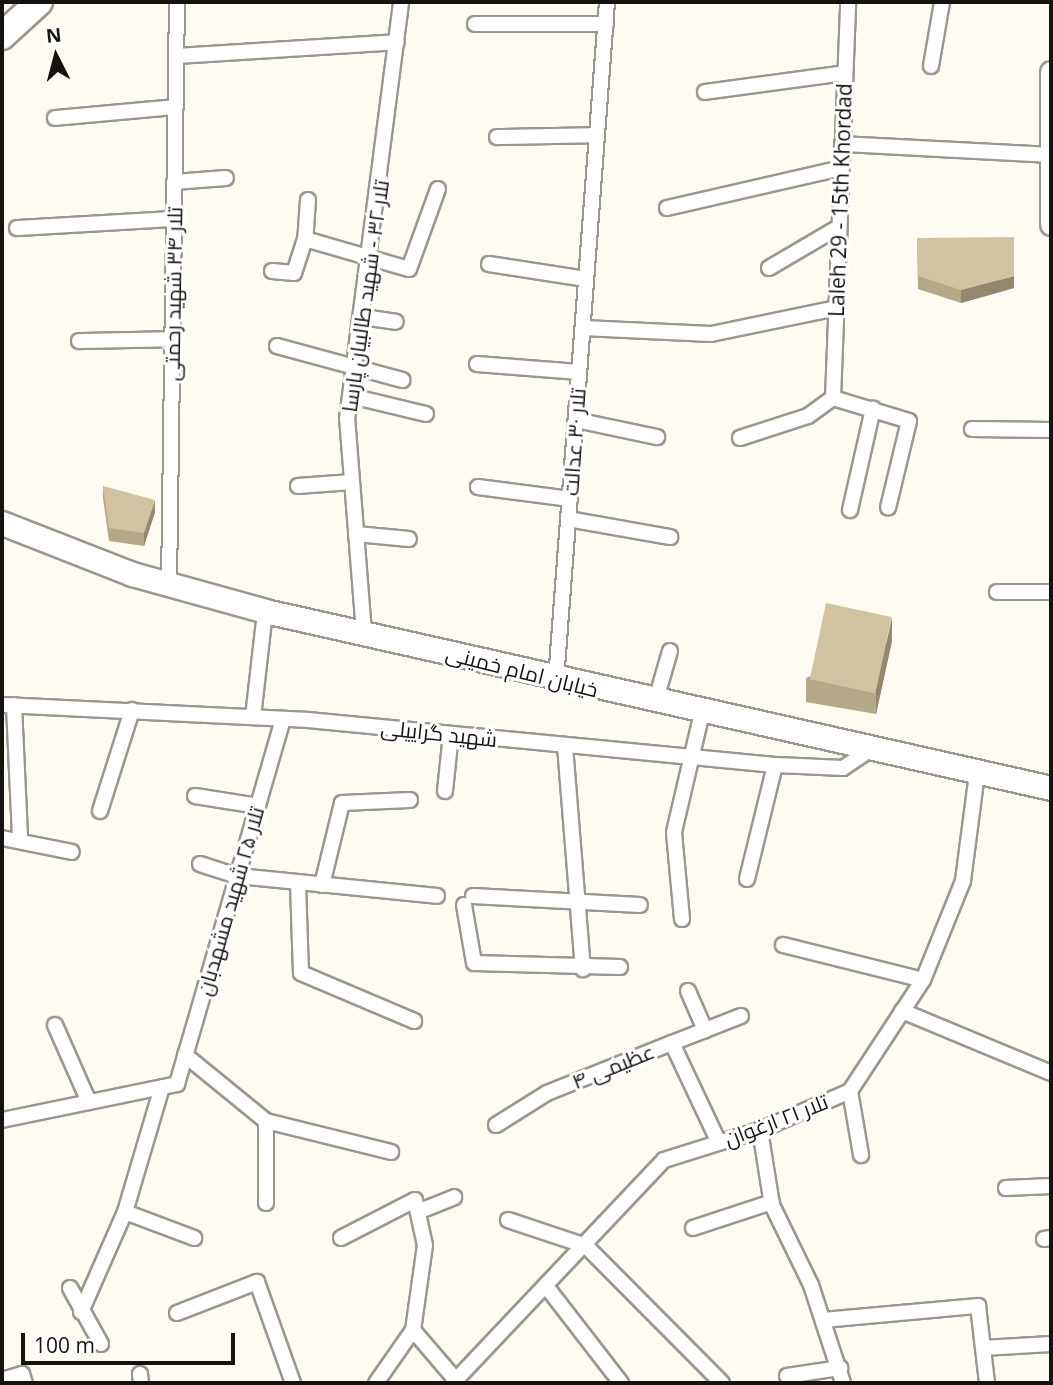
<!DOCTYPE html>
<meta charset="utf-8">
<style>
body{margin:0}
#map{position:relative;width:1053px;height:1385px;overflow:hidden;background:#fefbf3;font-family:"Open Sans",Cairo,sans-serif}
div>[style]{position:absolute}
.roads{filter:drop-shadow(2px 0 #9a978f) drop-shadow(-2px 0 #9a978f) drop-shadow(0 2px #9a978f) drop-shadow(0 -2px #9a978f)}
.street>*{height:14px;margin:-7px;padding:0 7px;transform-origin:7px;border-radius:7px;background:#fff}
.secondary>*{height:21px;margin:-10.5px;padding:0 10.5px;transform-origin:10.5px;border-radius:10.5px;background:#fff}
.primary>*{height:23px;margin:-11.5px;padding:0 11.5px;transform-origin:11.5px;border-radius:11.5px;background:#fff}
.highway>*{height:26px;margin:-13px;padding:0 13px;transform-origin:13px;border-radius:13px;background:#fff}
.wall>*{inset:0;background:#b4a889}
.shaded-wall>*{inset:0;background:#92886f}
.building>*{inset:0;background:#d1c39f;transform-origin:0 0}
span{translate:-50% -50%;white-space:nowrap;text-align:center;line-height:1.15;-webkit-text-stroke:6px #fff;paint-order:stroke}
.street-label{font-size:21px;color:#141310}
.frame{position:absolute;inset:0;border:4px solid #141310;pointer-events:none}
.north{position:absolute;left:21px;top:21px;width:70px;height:70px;-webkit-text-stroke:5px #fff;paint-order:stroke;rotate:354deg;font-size:19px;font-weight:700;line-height:28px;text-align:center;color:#141310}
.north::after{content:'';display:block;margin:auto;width:24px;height:32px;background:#141310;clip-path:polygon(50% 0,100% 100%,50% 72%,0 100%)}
.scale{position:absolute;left:21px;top:1333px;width:214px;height:32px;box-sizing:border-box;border:4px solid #141310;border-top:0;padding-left:9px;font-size:21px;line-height:24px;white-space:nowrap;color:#141310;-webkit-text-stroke:5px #fff;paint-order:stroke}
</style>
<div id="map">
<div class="roads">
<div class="street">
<div style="left:475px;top:24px;width:131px"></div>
<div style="left:176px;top:56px;width:221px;rotate:-3.6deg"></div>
<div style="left:931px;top:66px;width:65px;rotate:-80.2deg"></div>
<div style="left:705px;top:92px;width:141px;rotate:-7.7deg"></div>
<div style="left:55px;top:118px;width:121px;rotate:-5.2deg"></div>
<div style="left:497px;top:137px;width:100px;rotate:-1.1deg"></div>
<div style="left:842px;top:144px;width:208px;rotate:3deg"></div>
<div style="left:174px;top:182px;width:52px;rotate:-4.4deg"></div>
<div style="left:308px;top:200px;width:39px;rotate:94deg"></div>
<div style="left:305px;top:239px;width:108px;rotate:16.1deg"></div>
<div style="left:409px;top:269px;width:85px;rotate:-70.1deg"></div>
<div style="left:667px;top:208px;width:179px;rotate:-12.9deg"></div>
<div style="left:17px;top:228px;width:157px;rotate:-3.3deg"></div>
<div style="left:489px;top:264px;width:98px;rotate:8.8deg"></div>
<div style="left:769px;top:268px;width:81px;rotate:-30.4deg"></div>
<div style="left:272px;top:271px;width:22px;rotate:5deg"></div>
<div style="left:294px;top:273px;width:36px;rotate:-72deg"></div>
<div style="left:362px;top:317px;width:34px;rotate:8deg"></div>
<div style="left:583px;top:328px;width:128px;rotate:2.7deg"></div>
<div style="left:711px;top:334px;width:129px;rotate:-11.7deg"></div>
<div style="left:79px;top:341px;width:93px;rotate:-1.2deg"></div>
<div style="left:277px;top:346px;width:130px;rotate:15.2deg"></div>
<div style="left:477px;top:364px;width:102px;rotate:4.5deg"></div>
<div style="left:351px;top:396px;width:77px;rotate:13.5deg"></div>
<div style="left:833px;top:398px;width:396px;rotate:-87.8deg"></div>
<div style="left:833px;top:398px;width:79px;rotate:16.8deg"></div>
<div style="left:909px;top:421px;width:89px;rotate:103.6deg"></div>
<div style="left:576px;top:420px;width:83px;rotate:11.9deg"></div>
<div style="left:972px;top:429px;width:79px;rotate:0.7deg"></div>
<div style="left:740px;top:438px;width:71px;rotate:-17.9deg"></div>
<div style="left:808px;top:416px;width:31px;rotate:-36deg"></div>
<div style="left:298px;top:486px;width:54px;rotate:-4.2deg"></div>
<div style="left:478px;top:487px;width:93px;rotate:7.4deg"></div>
<div style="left:850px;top:510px;width:104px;rotate:-77.2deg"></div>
<div style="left:568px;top:519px;width:104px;rotate:10deg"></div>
<div style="left:356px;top:534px;width:53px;rotate:5.4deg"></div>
<div style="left:169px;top:586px;width:584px;rotate:-89.22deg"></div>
<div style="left:997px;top:592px;width:54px"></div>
<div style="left:364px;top:633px;width:215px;rotate:-94.5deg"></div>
<div style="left:347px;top:419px;width:420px;rotate:-82.6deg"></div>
<div style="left:556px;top:680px;width:680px;rotate:-85.7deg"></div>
<div style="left:655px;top:703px;width:54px;rotate:-73.9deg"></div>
<div style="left:2px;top:705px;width:306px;rotate:2.8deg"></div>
<div style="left:308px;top:720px;width:469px;rotate:5.5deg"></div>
<div style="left:775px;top:765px;width:68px;rotate:2.5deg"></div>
<div style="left:843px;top:768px;width:32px;rotate:-34deg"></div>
<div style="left:14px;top:705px;width:134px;rotate:87.4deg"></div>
<div style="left:253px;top:717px;width:107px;rotate:-83.5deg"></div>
<div style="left:565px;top:746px;width:224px;rotate:85.4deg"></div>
<div style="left:445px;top:791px;width:57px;rotate:-84deg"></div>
<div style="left:195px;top:796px;width:64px;rotate:9deg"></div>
<div style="left:100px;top:811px;width:106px;rotate:-72.4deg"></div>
<div style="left:2px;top:838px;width:71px;rotate:11.3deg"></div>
<div style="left:200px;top:864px;width:40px;rotate:18deg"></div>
<div style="left:238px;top:876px;width:200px;rotate:5.7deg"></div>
<div style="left:747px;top:879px;width:117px;rotate:-76.2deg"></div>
<div style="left:298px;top:883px;width:90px;rotate:88.1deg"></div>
<div style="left:301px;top:973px;width:123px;rotate:23deg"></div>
<div style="left:322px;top:885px;width:84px;rotate:-76.3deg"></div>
<div style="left:342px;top:803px;width:68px;rotate:-2.5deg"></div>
<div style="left:473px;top:896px;width:167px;rotate:3.1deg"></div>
<div style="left:464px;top:905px;width:59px;rotate:80.2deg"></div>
<div style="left:474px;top:963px;width:146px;rotate:1.6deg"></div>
<div style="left:682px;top:919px;width:87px;rotate:-95.3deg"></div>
<div style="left:674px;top:832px;width:122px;rotate:-76.8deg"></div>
<div style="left:783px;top:945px;width:144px;rotate:14deg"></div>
<div style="left:688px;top:991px;width:43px;rotate:66.4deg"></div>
<div style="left:902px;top:1011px;width:161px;rotate:22.6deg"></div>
<div style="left:55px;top:1025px;width:84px;rotate:66.2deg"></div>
<div style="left:672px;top:1043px;width:74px;rotate:-21.4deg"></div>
<div style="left:185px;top:1055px;width:104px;rotate:39.2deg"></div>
<div style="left:266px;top:1121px;width:129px;rotate:13.9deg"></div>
<div style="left:850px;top:1091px;width:65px;rotate:80.2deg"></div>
<div style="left:2px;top:1120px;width:179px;rotate:-11.6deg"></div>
<div style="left:177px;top:1084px;width:380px;rotate:-73.8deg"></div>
<div style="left:496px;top:1125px;width:60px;rotate:-32.1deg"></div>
<div style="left:547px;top:1093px;width:135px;rotate:-21.8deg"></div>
<div style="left:672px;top:1043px;width:110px;rotate:64.8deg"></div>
<div style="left:760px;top:1130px;width:76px;rotate:80.9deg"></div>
<div style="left:772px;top:1205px;width:89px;rotate:64deg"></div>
<div style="left:811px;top:1285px;width:103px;rotate:71.9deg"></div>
<div style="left:1006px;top:1188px;width:45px;rotate:-2.5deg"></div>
<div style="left:266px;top:1203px;width:82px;rotate:-90deg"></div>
<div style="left:420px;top:1211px;width:37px;rotate:-22deg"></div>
<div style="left:125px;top:1212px;width:74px;rotate:20.6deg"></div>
<div style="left:508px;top:1220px;width:82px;rotate:18.4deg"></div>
<div style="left:586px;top:1246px;width:193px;rotate:45.2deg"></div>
<div style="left:693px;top:1228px;width:83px;rotate:-18.2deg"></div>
<div style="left:341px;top:1238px;width:83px;rotate:-27.2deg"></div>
<div style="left:415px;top:1200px;width:46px;rotate:77.5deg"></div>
<div style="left:425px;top:1245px;width:86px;rotate:98deg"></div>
<div style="left:413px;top:1330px;width:63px;rotate:49.5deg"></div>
<div style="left:1044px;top:1239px;width:7px;rotate:-8deg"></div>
<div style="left:546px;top:1286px;width:123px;rotate:52.3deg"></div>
<div style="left:70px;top:1288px;width:64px;rotate:61deg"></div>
<div style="left:81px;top:1312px;width:109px;rotate:-66.3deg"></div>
<div style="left:125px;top:1212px;width:130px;rotate:-73.5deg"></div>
<div style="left:177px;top:1313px;width:86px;rotate:-21.2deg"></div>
<div style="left:257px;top:1282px;width:107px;rotate:70.4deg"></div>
<div style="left:823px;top:1320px;width:156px;rotate:-5.2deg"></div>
<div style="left:978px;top:1306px;width:78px;rotate:83.3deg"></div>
<div style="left:983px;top:1348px;width:68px;rotate:-3.4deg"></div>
<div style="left:140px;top:1374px;width:9px;rotate:84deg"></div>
<div style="left:787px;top:1376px;width:54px;rotate:-8.6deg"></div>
<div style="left:2px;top:1380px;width:21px;rotate:-17deg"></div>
<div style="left:22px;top:1374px;width:9px;rotate:72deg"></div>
<div style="left:376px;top:1383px;width:65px;rotate:-55.1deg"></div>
<div style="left:453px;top:1383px;width:307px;rotate:-46.6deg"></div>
<div style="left:664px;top:1160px;width:101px;rotate:-17.4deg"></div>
<div style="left:760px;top:1130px;width:98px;rotate:-23.4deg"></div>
<div style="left:850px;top:1091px;width:133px;rotate:-56.7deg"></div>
<div style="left:923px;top:980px;width:107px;rotate:-68deg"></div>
<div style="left:963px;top:881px;width:109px;rotate:-82.6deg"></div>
</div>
<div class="secondary">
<div style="left:1051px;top:72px;width:152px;rotate:90deg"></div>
</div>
<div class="primary">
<div style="left:2px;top:523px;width:140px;rotate:21.4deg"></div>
<div style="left:132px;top:574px;width:138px;rotate:15.5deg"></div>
<div style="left:265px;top:611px;width:806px;rotate:12.69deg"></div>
</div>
<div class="highway">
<div style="left:2px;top:36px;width:50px;rotate:-42.6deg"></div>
</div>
</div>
<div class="wall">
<div style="clip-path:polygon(917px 238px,1014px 288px,961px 303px,918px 289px)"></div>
<div style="clip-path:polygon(103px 486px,155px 512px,144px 546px,109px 541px,103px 498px)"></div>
<div style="clip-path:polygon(892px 641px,876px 714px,806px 702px,806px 678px)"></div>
</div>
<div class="shaded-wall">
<div style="clip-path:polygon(1014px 276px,1014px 288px,961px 303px,961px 290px)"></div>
<div style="clip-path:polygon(155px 500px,155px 512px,144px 546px,144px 533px)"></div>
<div style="clip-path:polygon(892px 617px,892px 641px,876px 714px,876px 690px)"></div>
</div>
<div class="building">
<div style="clip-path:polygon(1014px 237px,1014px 276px,961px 290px,918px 276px,917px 238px)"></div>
<div style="clip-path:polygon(103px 486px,155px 500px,144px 533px,109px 528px)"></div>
<div style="left:826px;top:603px;width:67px;height:78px;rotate:12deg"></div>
</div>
<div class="street-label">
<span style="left:840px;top:200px;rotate:-88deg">Laleh 29 - 15th Khordad</span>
<span style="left:173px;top:294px;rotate:-89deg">تلار ۳۴ شهید رحمتی</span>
<span style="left:365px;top:296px;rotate:-82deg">تلار ۳۲ - شهید طالبیان پارسا</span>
<span style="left:574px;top:442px;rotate:-86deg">تلار ۳۰ عدالت</span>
<span style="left:522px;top:671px;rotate:14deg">خیابان امام خمینی</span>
<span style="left:439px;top:733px;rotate:6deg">شهید گراییلی</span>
<span style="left:230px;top:901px;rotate:-74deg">تلار ۲۵ شهید مشهدبان</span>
<span style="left:613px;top:1066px;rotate:-22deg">عظیمی ۴</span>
<span style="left:776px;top:1120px;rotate:-21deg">تلار ۲۱ ارغوان</span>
</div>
<div class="frame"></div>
<div class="north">N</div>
<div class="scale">100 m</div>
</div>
